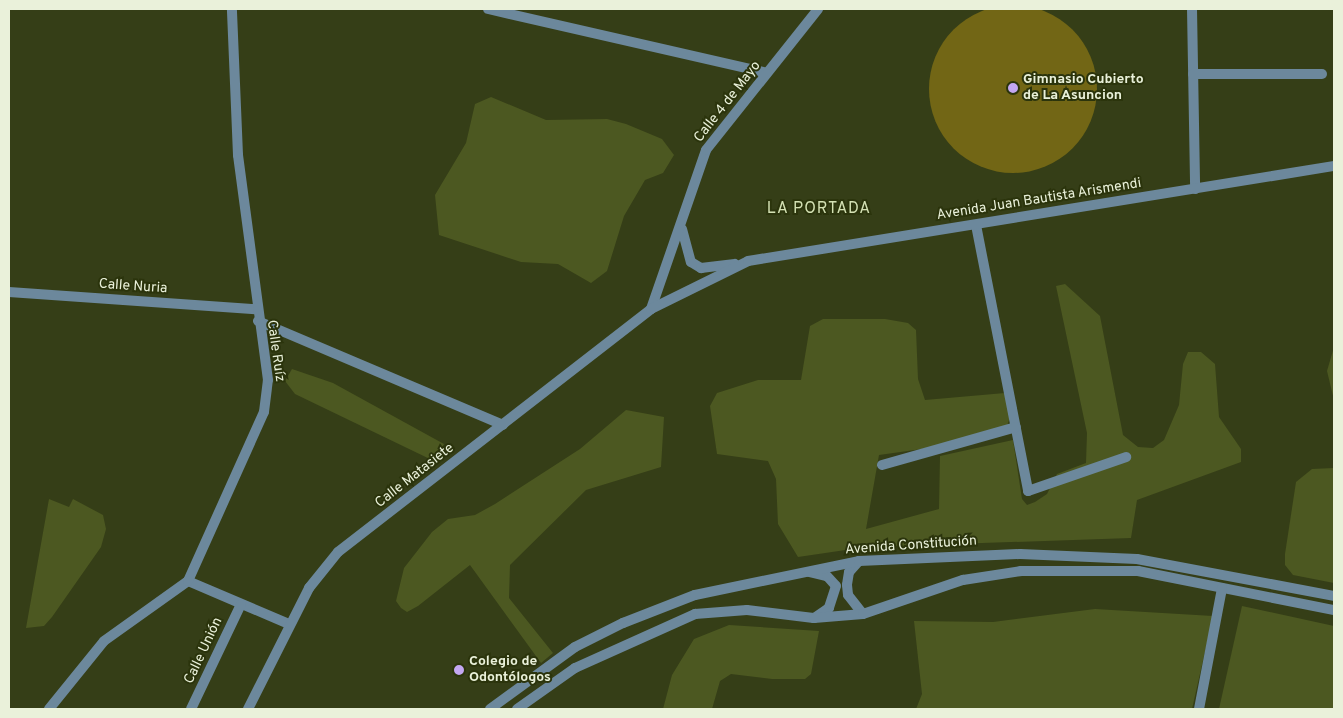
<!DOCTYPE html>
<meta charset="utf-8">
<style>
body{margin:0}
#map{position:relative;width:1343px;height:718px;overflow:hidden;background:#353e17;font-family:Overpass,sans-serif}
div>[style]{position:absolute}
.green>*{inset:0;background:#4c5821}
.building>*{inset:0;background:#726615}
.round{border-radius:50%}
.minor>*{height:10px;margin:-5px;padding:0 5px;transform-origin:5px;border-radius:5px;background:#6c889c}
.dots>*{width:14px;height:14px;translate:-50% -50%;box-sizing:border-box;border:2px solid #2b340c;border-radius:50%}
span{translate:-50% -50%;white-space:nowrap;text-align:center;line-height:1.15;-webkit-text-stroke:4px #2b340c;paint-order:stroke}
.poi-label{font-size:14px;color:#eaf1da;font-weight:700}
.left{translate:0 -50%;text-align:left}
.street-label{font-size:14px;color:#eaf1da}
.quarter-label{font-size:16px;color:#d4e1b4;letter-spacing:1px}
.frame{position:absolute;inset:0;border:10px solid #eaf1da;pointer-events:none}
</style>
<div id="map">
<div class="green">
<div style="clip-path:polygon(491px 97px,546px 120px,607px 119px,626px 124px,662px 139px,674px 155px,663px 173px,645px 180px,624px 216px,607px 271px,591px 283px,558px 264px,521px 262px,439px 235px,435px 195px,466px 143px,475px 104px)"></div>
<div style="clip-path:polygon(1065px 284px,1100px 316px,1123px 435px,1138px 447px,1153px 448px,1164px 440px,1179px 405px,1183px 364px,1188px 352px,1201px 352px,1215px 364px,1219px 417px,1241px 449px,1241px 462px,1137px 500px,1131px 538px,866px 547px,798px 557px,778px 524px,776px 479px,768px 461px,717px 454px,710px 406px,717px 393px,758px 380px,801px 380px,810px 326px,823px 319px,885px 319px,908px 323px,916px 330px,918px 379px,925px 400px,1005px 393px,1011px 414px,1007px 426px,929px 448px,879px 455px,866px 529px,939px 509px,940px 456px,1013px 440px,1022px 499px,1027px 505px,1035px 502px,1047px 494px,1057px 474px,1086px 463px,1087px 433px,1056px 286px)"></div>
<div style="clip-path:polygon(1334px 347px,1334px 400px,1327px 371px)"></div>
<div style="clip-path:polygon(292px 369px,333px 383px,444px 444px,440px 453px,434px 461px,295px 394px,285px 381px)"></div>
<div style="clip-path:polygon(626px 410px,664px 417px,661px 467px,586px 490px,510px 565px,509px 598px,553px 653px,541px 663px,470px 565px,418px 606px,407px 612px,401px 608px,396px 601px,404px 568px,432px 532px,448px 519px,475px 515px,495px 504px,580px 449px)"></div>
<div style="clip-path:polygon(1334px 468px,1334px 583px,1293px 575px,1285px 565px,1285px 554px,1296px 482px,1312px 469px)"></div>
<div style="clip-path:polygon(49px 499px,69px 507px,73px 499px,103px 515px,106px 529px,101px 547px,52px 617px,44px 626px,26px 628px)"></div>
<div style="clip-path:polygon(1242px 606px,1334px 626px,1334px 709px,1219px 709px)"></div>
<div style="clip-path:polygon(1095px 609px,1213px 616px,1192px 709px,916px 709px,922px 694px,914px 621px,993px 622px)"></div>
<div style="clip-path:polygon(729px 625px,819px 631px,811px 674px,805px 679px,772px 679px,731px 674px,720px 681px,712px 709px,663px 709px,672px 675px,694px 639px)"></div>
</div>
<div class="building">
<div class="round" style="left:929px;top:5px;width:168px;height:168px"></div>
</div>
<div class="minor">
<div style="left:488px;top:9px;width:286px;rotate:12.9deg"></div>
<div style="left:1192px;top:9px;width:180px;rotate:89deg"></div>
<div style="left:1193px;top:74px;width:129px"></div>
<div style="left:976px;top:225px;width:271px;rotate:78.9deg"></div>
<div style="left:1028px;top:491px;width:104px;rotate:-19.1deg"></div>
<div style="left:682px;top:229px;width:34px;rotate:75deg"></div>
<div style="left:691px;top:262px;width:12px;rotate:31deg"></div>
<div style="left:701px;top:268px;width:34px;rotate:-7deg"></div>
<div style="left:9px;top:292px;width:247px;rotate:4deg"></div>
<div style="left:651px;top:309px;width:168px;rotate:-70.9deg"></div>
<div style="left:706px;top:150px;width:180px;rotate:-51.5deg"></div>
<div style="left:258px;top:321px;width:266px;rotate:23deg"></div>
<div style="left:882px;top:465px;width:139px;rotate:-15.8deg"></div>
<div style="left:859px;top:561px;width:15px;rotate:132deg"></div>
<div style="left:849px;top:572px;width:13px;rotate:99deg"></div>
<div style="left:847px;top:585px;width:10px;rotate:84deg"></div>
<div style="left:848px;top:595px;width:24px;rotate:52deg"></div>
<div style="left:809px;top:572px;width:18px;rotate:13deg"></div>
<div style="left:827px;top:576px;width:13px;rotate:48deg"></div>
<div style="left:836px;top:586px;width:23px;rotate:108deg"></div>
<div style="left:829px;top:608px;width:18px;rotate:146deg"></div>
<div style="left:188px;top:581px;width:110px;rotate:23.1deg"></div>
<div style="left:49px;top:709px;width:87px;rotate:-51deg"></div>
<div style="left:104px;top:641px;width:103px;rotate:-35.5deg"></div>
<div style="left:188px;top:581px;width:185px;rotate:-65.8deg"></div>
<div style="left:264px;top:412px;width:32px;rotate:-83deg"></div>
<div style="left:268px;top:380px;width:227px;rotate:-97.6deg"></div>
<div style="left:238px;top:155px;width:146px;rotate:-92.4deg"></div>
<div style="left:191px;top:709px;width:116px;rotate:-64.5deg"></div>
<div style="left:248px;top:709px;width:136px;rotate:-63.2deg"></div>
<div style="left:309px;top:588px;width:46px;rotate:-51.1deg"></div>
<div style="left:338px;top:552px;width:396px;rotate:-37.8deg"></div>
<div style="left:651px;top:309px;width:108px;rotate:-26.3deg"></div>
<div style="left:748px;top:261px;width:594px;rotate:-9.21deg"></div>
<div style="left:490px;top:709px;width:105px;rotate:-36.1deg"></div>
<div style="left:575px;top:647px;width:54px;rotate:-26.6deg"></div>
<div style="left:623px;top:623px;width:77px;rotate:-21.3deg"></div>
<div style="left:695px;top:595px;width:167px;rotate:-11.7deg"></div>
<div style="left:859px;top:561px;width:161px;rotate:-2.5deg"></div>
<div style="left:1020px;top:554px;width:117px;rotate:2.4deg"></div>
<div style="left:1137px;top:559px;width:200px;rotate:10.6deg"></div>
<div style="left:517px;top:709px;width:71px;rotate:-35.3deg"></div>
<div style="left:575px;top:668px;width:132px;rotate:-24.2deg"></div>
<div style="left:695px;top:614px;width:52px;rotate:-4.4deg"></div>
<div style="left:747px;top:610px;width:67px;rotate:6.8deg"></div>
<div style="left:814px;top:618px;width:49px;rotate:-4.7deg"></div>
<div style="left:863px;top:614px;width:106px;rotate:-18.8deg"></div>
<div style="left:963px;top:580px;width:59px;rotate:-8.8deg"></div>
<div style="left:1021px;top:571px;width:117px"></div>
<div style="left:1138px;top:571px;width:200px;rotate:11.3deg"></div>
<div style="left:1199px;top:709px;width:123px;rotate:-79.2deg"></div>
</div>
<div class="dots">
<div style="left:1013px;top:88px;background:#c3a7f2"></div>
<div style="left:459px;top:670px;background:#c3a7f2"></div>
</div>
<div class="poi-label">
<span class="left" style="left:1023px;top:88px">Gimnasio Cubierto<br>de La Asuncion</span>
<span class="left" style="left:469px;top:670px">Colegio de<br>Odontólogos</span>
</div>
<div class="street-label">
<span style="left:728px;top:102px;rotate:-52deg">Calle 4 de Mayo</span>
<span style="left:1039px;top:200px;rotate:-9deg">Avenida Juan Bautista Arismendi</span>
<span style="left:133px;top:287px;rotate:4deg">Calle Nuria</span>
<span style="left:275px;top:351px;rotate:82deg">Calle Ruíz</span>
<span style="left:415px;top:476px;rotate:-38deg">Calle Matasiete</span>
<span style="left:911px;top:546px;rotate:-4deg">Avenida Constitución</span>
<span style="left:204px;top:651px;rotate:-65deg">Calle Unión</span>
</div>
<div class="quarter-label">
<span style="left:819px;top:209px">LA PORTADA</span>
</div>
<div class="frame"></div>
</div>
